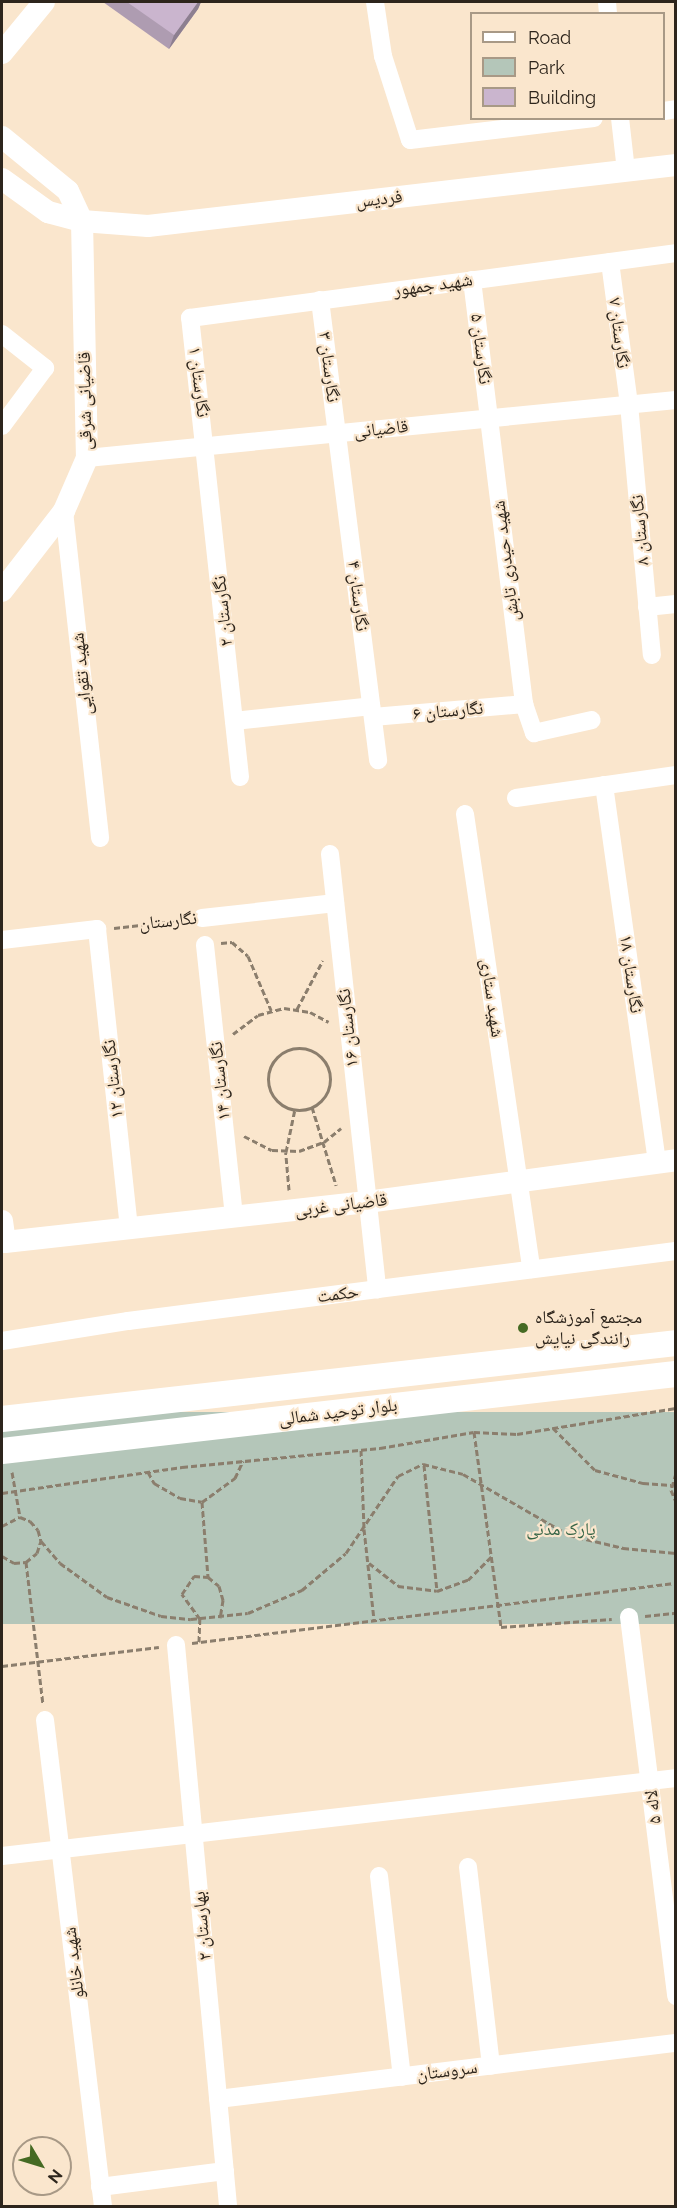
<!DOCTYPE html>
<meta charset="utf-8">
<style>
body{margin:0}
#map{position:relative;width:677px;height:2208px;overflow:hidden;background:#fae6cd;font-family:Raleway,"Noto Naskh Arabic",sans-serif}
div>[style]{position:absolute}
.green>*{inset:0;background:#b4c6b9;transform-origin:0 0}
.path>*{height:3px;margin-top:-1.5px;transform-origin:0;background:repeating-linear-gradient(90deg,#8b7e6d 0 6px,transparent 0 9px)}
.path>.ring{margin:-1.5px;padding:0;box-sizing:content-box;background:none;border:3px solid #8b7e6d;border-radius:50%}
.minor>*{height:18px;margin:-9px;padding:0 9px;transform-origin:9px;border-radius:9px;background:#fff}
.tertiary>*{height:22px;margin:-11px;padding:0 11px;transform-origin:11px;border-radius:11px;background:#fff}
.secondary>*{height:26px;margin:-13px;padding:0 13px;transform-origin:13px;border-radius:13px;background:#fff}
.wall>*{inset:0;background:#ae9cb1}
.shaded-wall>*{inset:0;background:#8d7f90}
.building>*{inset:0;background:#cab5ce}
.dots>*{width:16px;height:16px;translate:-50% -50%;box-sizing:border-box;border:3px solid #fae6cd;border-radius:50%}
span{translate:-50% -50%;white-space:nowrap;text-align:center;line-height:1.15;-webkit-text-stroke:4.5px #fae6cd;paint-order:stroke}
.street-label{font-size:18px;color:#2d251c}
.poi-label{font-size:18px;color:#2d251c}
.left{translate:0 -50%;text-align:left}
.park-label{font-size:18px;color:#356446}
.frame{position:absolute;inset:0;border:3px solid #2d251c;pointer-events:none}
.legend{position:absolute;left:470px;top:12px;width:195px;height:108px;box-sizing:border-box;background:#fae6cd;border:2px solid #a89986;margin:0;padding:8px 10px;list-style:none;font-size:18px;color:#2d251c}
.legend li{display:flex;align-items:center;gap:12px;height:30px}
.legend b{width:30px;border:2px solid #a89986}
.north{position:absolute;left:12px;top:2136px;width:60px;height:60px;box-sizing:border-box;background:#fae6cd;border:2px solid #a89986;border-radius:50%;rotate:128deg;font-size:16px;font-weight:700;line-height:24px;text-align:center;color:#2d251c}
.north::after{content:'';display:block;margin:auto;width:21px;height:27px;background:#456a23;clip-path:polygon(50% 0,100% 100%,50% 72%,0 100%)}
</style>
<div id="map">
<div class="green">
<div style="left:675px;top:1412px;width:212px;height:676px;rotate:90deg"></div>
</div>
<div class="path">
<div style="left:114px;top:928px;width:71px;rotate:-6.4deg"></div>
<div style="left:221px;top:943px;width:11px;rotate:-5deg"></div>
<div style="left:232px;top:942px;width:21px;rotate:41deg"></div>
<div style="left:248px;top:956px;width:59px;rotate:66.9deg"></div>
<div style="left:297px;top:1009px;width:55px;rotate:-62deg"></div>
<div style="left:233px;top:1034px;width:31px;rotate:-37deg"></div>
<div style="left:258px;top:1015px;width:27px;rotate:-15deg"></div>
<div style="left:284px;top:1008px;width:26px;rotate:9deg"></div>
<div style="left:310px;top:1012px;width:21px;rotate:28deg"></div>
<div class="ring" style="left:268px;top:1048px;width:59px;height:59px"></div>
<div style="left:312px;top:1107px;width:82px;rotate:72.9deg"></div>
<div style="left:244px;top:1136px;width:31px;rotate:27deg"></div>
<div style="left:272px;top:1150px;width:27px;rotate:2deg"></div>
<div style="left:299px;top:1151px;width:27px;rotate:-20deg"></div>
<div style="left:324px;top:1142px;width:22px;rotate:-39deg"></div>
<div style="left:289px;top:1190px;width:38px;rotate:-95deg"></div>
<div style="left:286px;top:1152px;width:44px;rotate:-78.2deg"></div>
<div style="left:553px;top:1428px;width:59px;rotate:45deg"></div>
<div style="left:595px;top:1470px;width:50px;rotate:15.2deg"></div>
<div style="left:643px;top:1483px;width:28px;rotate:4deg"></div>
<div style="left:474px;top:1432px;width:197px;rotate:82.1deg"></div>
<div style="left:501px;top:1627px;width:111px;rotate:-4.1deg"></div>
<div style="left:361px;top:1450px;width:79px;rotate:87.8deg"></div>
<div style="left:364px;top:1529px;width:92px;rotate:83.7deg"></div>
<div style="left:424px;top:1465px;width:127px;rotate:84.1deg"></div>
<div style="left:12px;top:1472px;width:46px;rotate:79.9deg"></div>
<div style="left:148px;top:1472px;width:13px;rotate:61deg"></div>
<div style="left:154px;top:1483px;width:30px;rotate:30deg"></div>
<div style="left:180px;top:1498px;width:22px;rotate:10deg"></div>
<div style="left:202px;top:1502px;width:41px;rotate:-36deg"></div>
<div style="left:235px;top:1478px;width:19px;rotate:-65deg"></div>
<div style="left:676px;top:1473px;width:18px;rotate:106deg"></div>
<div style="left:671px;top:1490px;width:13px;rotate:67deg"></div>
<div style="left:2px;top:1493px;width:182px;rotate:-8.2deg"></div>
<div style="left:182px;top:1467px;width:199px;rotate:-5.5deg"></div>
<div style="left:380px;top:1448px;width:95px;rotate:-9.7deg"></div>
<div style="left:474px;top:1432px;width:43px;rotate:2.7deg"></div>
<div style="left:517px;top:1434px;width:161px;rotate:-9.3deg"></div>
<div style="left:202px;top:1502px;width:75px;rotate:85.4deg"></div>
<div style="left:2px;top:1526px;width:20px;rotate:-27deg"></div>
<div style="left:20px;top:1517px;width:11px;rotate:22deg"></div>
<div style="left:30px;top:1521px;width:12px;rotate:48deg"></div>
<div style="left:38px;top:1530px;width:11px;rotate:75deg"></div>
<div style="left:41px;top:1541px;width:29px;rotate:49deg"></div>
<div style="left:60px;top:1563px;width:58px;rotate:35.9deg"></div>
<div style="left:107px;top:1597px;width:57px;rotate:19.4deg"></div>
<div style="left:161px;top:1616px;width:30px;rotate:6deg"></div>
<div style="left:191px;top:1619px;width:57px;rotate:-6deg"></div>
<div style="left:248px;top:1613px;width:59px;rotate:-23.1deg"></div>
<div style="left:302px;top:1590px;width:57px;rotate:-40.1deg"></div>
<div style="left:346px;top:1553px;width:93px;rotate:-56deg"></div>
<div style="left:398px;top:1476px;width:28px;rotate:-26deg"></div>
<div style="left:423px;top:1464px;width:41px;rotate:14deg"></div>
<div style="left:463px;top:1474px;width:122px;rotate:29.9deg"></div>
<div style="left:569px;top:1535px;width:56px;rotate:13.5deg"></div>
<div style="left:623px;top:1548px;width:53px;rotate:5.4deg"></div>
<div style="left:2px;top:1556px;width:14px;rotate:30deg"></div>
<div style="left:14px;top:1563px;width:12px;rotate:-5deg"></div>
<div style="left:26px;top:1562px;width:14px;rotate:-39deg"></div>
<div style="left:37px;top:1553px;width:13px;rotate:-72deg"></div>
<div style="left:26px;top:1562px;width:143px;rotate:83.2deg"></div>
<div style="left:369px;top:1563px;width:37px;rotate:38deg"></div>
<div style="left:398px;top:1586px;width:39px;rotate:7deg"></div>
<div style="left:437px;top:1591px;width:33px;rotate:-20deg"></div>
<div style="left:468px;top:1580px;width:33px;rotate:-45deg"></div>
<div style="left:645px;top:1616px;width:31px;rotate:-6deg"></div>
<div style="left:199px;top:1642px;width:23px;rotate:-88deg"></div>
<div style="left:200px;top:1619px;width:31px;rotate:-126deg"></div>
<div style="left:182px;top:1594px;width:22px;rotate:-56deg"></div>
<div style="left:194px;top:1576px;width:14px;rotate:4deg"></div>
<div style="left:208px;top:1577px;width:14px;rotate:39deg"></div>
<div style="left:219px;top:1586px;width:15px;rotate:74deg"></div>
<div style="left:223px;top:1600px;width:18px;rotate:99deg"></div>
<div style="left:192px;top:1643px;width:488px;rotate:-7.1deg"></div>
<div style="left:2px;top:1666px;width:158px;rotate:-6.9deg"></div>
</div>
<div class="minor">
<div style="left:375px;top:2px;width:55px;rotate:81.6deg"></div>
<div style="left:383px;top:56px;width:88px;rotate:72.2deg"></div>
<div style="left:410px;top:140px;width:185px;rotate:-6.8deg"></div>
<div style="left:607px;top:2px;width:12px;rotate:85deg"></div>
<div style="left:664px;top:111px;width:12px;rotate:-9deg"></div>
<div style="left:620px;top:118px;width:53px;rotate:83.5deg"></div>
<div style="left:610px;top:262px;width:143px;rotate:82.4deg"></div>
<div style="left:629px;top:404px;width:252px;rotate:84.8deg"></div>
<div style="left:472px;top:280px;width:427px;rotate:83deg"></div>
<div style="left:524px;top:704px;width:31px;rotate:71deg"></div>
<div style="left:534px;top:733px;width:59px;rotate:-12.6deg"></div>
<div style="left:320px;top:300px;width:464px;rotate:82.8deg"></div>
<div style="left:2px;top:334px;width:55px;rotate:38.3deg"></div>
<div style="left:45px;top:368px;width:72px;rotate:126.6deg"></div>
<div style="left:87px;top:458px;width:592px;rotate:-5.62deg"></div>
<div style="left:64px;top:511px;width:329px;rotate:83.7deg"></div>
<div style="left:647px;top:607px;width:29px;rotate:-6deg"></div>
<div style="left:373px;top:717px;width:152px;rotate:-4.9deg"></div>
<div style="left:234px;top:721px;width:138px;rotate:-6.2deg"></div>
<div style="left:240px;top:777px;width:462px;rotate:-96.2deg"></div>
<div style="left:190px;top:318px;width:490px;rotate:-7.6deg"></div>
<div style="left:604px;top:785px;width:382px;rotate:82deg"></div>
<div style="left:516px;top:798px;width:162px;rotate:-8.2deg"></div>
<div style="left:465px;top:814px;width:460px;rotate:81.7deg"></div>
<div style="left:330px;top:854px;width:438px;rotate:83.8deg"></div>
<div style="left:202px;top:918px;width:134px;rotate:-6.4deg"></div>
<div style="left:2px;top:940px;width:96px;rotate:-6.6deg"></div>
<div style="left:97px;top:929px;width:302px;rotate:83.9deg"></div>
<div style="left:205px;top:945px;width:274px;rotate:83.9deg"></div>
<div style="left:2px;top:1341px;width:128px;rotate:-9deg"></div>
<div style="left:128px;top:1321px;width:552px;rotate:-7.28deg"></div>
<div style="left:629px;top:1617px;width:382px;rotate:82.9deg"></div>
<div style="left:176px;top:1645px;width:563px;rotate:84.7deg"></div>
<div style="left:45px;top:1720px;width:489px;rotate:83.2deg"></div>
<div style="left:2px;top:1856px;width:678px;rotate:-6.6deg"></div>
<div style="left:468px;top:1867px;width:200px;rotate:83.4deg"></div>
<div style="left:379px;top:1876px;width:202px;rotate:83.5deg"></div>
<div style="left:218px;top:2099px;width:461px;rotate:-7deg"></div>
<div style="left:100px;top:2187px;width:126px;rotate:-7.3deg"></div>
</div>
<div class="tertiary">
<div style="left:2px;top:53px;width:66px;rotate:-50.5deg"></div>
<div style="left:2px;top:137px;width:85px;rotate:39.3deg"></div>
<div style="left:68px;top:191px;width:33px;rotate:65deg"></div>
<div style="left:82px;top:221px;width:237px;rotate:88.8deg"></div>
<div style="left:87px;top:458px;width:58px;rotate:113.5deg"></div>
<div style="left:64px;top:511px;width:101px;rotate:127.8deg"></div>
<div style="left:2px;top:179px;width:57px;rotate:35.7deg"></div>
<div style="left:48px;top:212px;width:35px;rotate:15deg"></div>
<div style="left:82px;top:221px;width:66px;rotate:4.3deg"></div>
<div style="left:148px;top:226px;width:532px;rotate:-6.59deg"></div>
<div style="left:2px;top:1221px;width:21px;rotate:82deg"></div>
<div style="left:5px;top:1242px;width:364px;rotate:-6.3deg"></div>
<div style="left:367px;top:1202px;width:312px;rotate:-7.7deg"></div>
</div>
<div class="secondary">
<div style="left:2px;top:1419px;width:678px;rotate:-6.43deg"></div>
<div style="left:2px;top:1451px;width:678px;rotate:-6.52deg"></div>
</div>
<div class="wall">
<div style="clip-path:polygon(103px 2px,201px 2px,198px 9px,169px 49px)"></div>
</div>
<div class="shaded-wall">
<div style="clip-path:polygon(198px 2px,201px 2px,198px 9px,169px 49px,174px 35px)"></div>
</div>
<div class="building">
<div style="clip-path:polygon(127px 2px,198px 2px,174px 35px)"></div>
</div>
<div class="dots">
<div style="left:523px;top:1328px;background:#456a23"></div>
</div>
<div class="street-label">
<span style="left:379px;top:199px;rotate:-7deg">فردیس</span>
<span style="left:433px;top:285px;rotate:-8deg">شهید جمهور</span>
<span style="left:619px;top:333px;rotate:83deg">نگارستان ۷</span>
<span style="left:481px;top:349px;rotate:83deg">نگارستان ۵</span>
<span style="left:329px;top:367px;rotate:83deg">نگارستان ۳</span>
<span style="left:199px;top:382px;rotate:83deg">نگارستان ۱</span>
<span style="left:85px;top:401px;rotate:-91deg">قاضیانی شرقی</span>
<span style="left:381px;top:429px;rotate:-6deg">قاضیانی</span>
<span style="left:640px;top:530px;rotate:-95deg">نگارستان ۸</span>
<span style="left:506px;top:561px;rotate:-97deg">شهید حیدری تابش</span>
<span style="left:358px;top:596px;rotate:83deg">نگارستان ۴</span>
<span style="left:223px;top:611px;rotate:-96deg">نگارستان ۲</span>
<span style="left:82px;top:674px;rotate:-96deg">شهید تقوایی</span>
<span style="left:448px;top:711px;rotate:-5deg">نگارستان ۶</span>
<span style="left:168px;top:921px;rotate:-6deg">نگارستان</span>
<span style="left:631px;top:974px;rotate:82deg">نگارستان ۱۸</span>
<span style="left:492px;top:998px;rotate:82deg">شهید ستاری</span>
<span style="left:348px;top:1028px;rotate:-96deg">نگارستان ۱۶</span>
<span style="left:113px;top:1079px;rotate:-96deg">نگارستان ۱۲</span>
<span style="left:220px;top:1081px;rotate:-96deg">نگارستان ۱۴</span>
<span style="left:341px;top:1205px;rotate:-7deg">قاضیانی غربی</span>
<span style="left:338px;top:1294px;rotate:-7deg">حکمت</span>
<span style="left:338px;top:1412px;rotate:-7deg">بلوار توحید شمالی</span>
<span style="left:653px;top:1807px;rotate:-97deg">لاله ۵</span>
<span style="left:202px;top:1926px;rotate:-95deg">بهارستان ۲</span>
<span style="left:74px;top:1963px;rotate:-97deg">شهید خانلو</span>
<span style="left:447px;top:2071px;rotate:-7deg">سروستان</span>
</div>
<div class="poi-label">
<span class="left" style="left:535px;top:1328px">مجتمع آموزشگاه<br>رانندگی نیایش</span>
</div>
<div class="park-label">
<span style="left:561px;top:1529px">پارک مدنی</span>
</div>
<div class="frame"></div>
<ul class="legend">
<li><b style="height:8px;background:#fff"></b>Road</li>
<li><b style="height:16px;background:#b4c6b9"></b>Park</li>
<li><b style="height:16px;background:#cab5ce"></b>Building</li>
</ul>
<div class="north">N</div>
</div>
